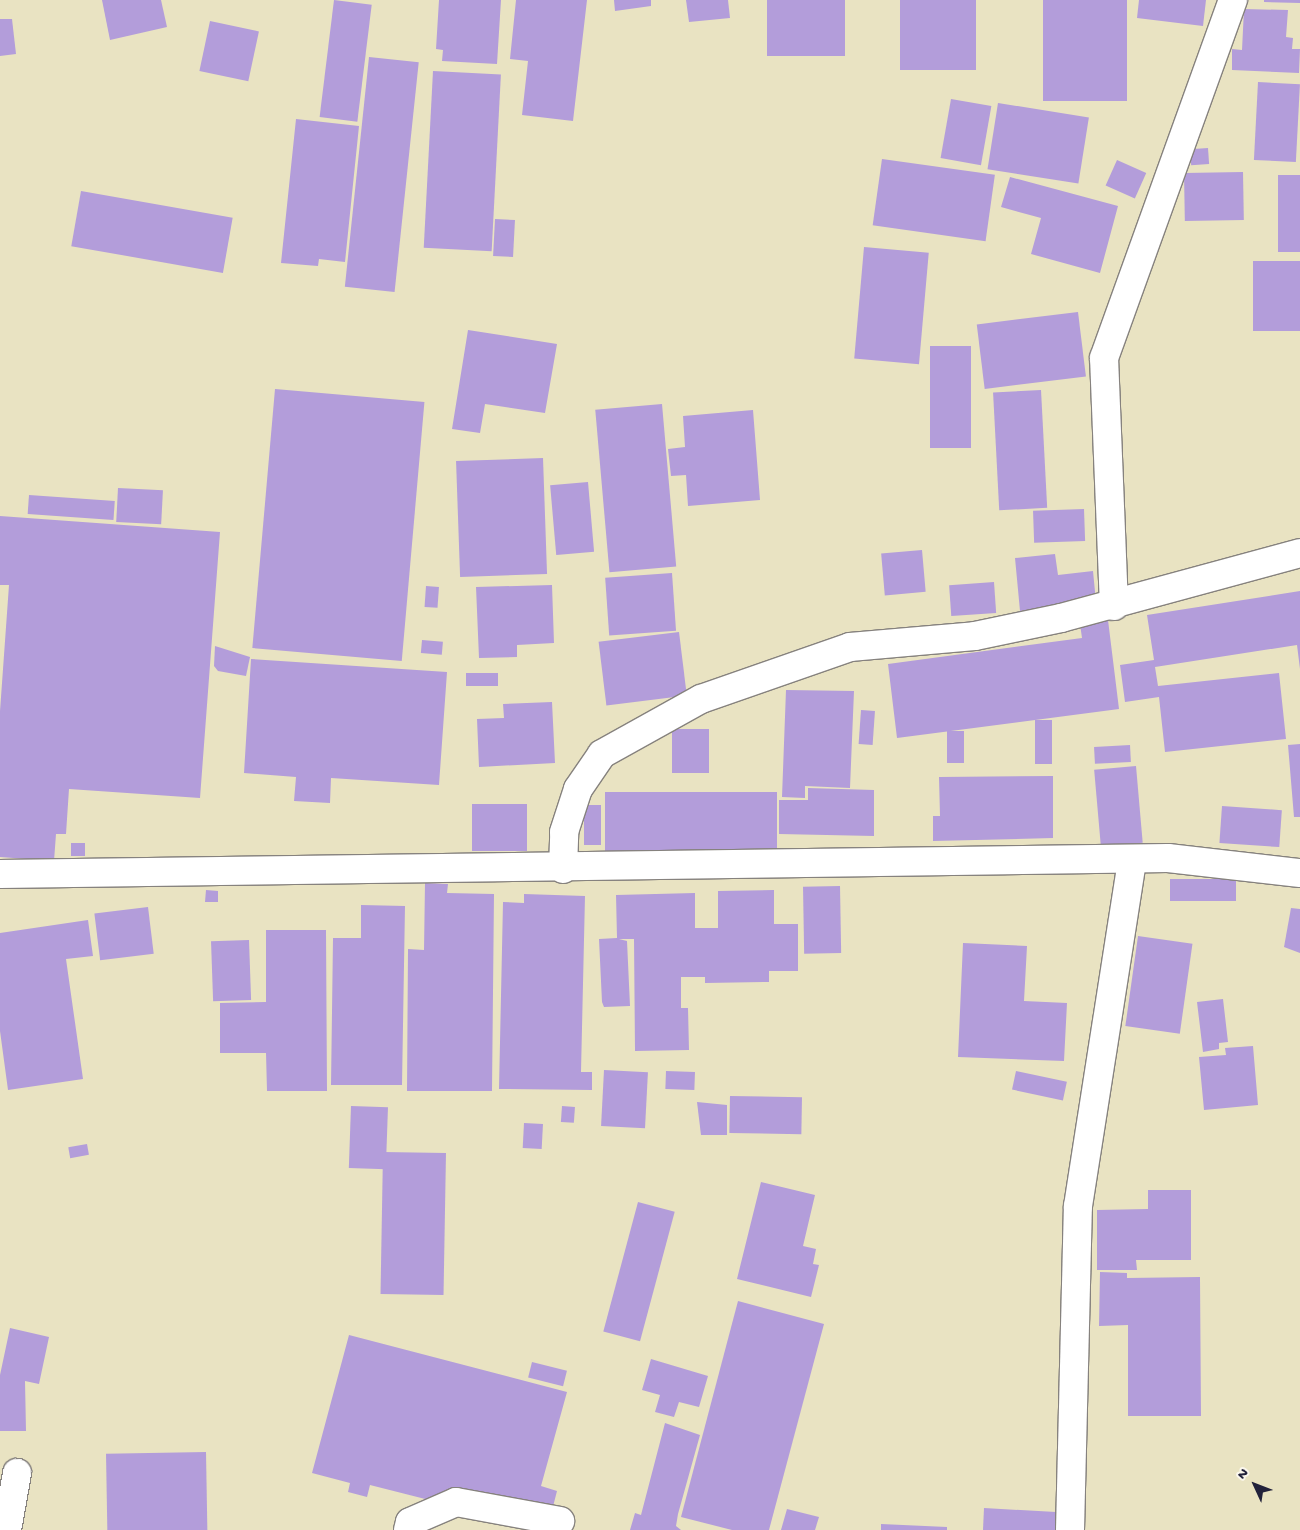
<!DOCTYPE html>
<style>
body{margin:0}
#map{position:relative;width:1300px;height:1530px;overflow:hidden;background:#e9e3c2;font-family:"Gochi Hand",sans-serif}
div>[style]{position:absolute}
.building>*{inset:0;background:#b39dda;transform-origin:0 0}
.roads{filter:drop-shadow(1px 0 #86827e) drop-shadow(-1px 0 #86827e) drop-shadow(0 1px #86827e) drop-shadow(0 -1px #86827e)}
.minor>*{height:28px;margin:-14px;padding:0 14px;transform-origin:14px;border-radius:14px;background:#fff}
span{translate:-50% -50%;white-space:nowrap;text-align:center;line-height:1.15;-webkit-text-stroke:4px #fbf7ec;paint-order:stroke}
.north{position:absolute;left:1230px;top:1460px;width:50px;height:50px;-webkit-text-stroke:4px #fbf7ec;paint-order:stroke;rotate:313deg;font-size:14px;font-weight:700;line-height:20px;text-align:center;color:#22223b}
.north::after{content:'';display:block;margin:auto;width:18px;height:22px;background:#22223b;clip-path:polygon(50% 0,100% 100%,50% 72%,0 100%)}
</style>
<div id="map">
<div class="building">
<div style="clip-path:polygon(102px 0,161px 0,167px 27px,110px 40px)"></div>
<div style="left:334px;top:0;width:38px;height:118px;rotate:7deg"></div>
<div style="clip-path:polygon(439px 0,501px 0,497px 64px,442px 61px,443px 50px,436px 49px)"></div>
<div style="clip-path:polygon(516px 0,587px 0,573px 121px,522px 115px,528px 61px,510px 59px)"></div>
<div style="clip-path:polygon(614px 0,651px 0,651px 6px,615px 11px)"></div>
<div style="clip-path:polygon(686px 0,728px 0,730px 18px,689px 22px)"></div>
<div style="left:767px;top:0;width:78px;height:56px"></div>
<div style="left:900px;top:0;width:76px;height:70px"></div>
<div style="left:1043px;top:0;width:84px;height:101px"></div>
<div style="clip-path:polygon(1139px 0,1206px 0,1203px 26px,1137px 18px)"></div>
<div style="clip-path:polygon(1264px 0,1300px 0,1300px 3px,1264px 2px)"></div>
<div style="clip-path:polygon(1244px 9px,1288px 10px,1286px 37px,1293px 38px,1292px 49px,1300px 49px,1299px 73px,1232px 70px,1232px 49px,1242px 50px)"></div>
<div style="clip-path:polygon(0 19px,12px 19px,16px 54px,0 56px)"></div>
<div style="left:210px;top:21px;width:50px;height:51px;rotate:12deg"></div>
<div style="left:369px;top:57px;width:50px;height:231px;rotate:6deg"></div>
<div style="left:433px;top:71px;width:68px;height:177px;rotate:3deg"></div>
<div style="left:1258px;top:82px;width:42px;height:78px;rotate:3deg"></div>
<div style="left:951px;top:99px;width:41px;height:60px;rotate:10deg"></div>
<div style="left:998px;top:103px;width:92px;height:67px;rotate:9deg"></div>
<div style="clip-path:polygon(296px 119px,359px 126px,345px 262px,319px 259px,318px 266px,281px 263px)"></div>
<div style="left:1208px;top:148px;width:16px;height:18px;rotate:86deg"></div>
<div style="left:882px;top:159px;width:114px;height:67px;rotate:8deg"></div>
<div style="left:1117px;top:160px;width:32px;height:28px;rotate:24deg"></div>
<div style="left:1243px;top:172px;width:48px;height:59px;rotate:89deg"></div>
<div style="left:1300px;top:175px;width:77px;height:22px;rotate:90deg"></div>
<div style="clip-path:polygon(1010px 177px,1118px 206px,1100px 273px,1031px 254px,1041px 218px,1001px 207px)"></div>
<div style="left:81px;top:191px;width:154px;height:56px;rotate:10deg"></div>
<div style="left:495px;top:219px;width:20px;height:37px;rotate:3deg"></div>
<div style="left:864px;top:247px;width:65px;height:112px;rotate:5deg"></div>
<div style="left:1300px;top:261px;width:70px;height:47px;rotate:90deg"></div>
<div style="left:1078px;top:312px;width:65px;height:102px;rotate:83deg"></div>
<div style="clip-path:polygon(468px 330px,557px 344px,545px 413px,485px 404px,480px 433px,452px 429px)"></div>
<div style="left:930px;top:346px;width:41px;height:102px"></div>
<div style="left:275px;top:389px;width:150px;height:260px;rotate:5deg"></div>
<div style="left:1041px;top:390px;width:118px;height:48px;rotate:87deg"></div>
<div style="left:662px;top:404px;width:163px;height:67px;rotate:85deg"></div>
<div style="clip-path:polygon(753px 410px,760px 500px,688px 506px,686px 475px,671px 476px,668px 449px,685px 447px,683px 416px)"></div>
<div style="left:543px;top:458px;width:116px;height:87px;rotate:88deg"></div>
<div style="left:588px;top:482px;width:70px;height:38px;rotate:85deg"></div>
<div style="left:118px;top:488px;width:45px;height:34px;rotate:3deg"></div>
<div style="left:29px;top:495px;width:86px;height:19px;rotate:4deg"></div>
<div style="left:1084px;top:509px;width:32px;height:51px;rotate:88deg"></div>
<div style="clip-path:polygon(0 516px,220px 532px,200px 798px,69px 789px,66px 834px,56px 834px,54px 861px,0 857px,0 711px,9px 585px,0 585px)"></div>
<div style="left:922px;top:550px;width:42px;height:41px;rotate:85deg"></div>
<div style="clip-path:polygon(1055px 554px,1058px 575px,1093px 571px,1096px 602px,1020px 611px,1015px 558px)"></div>
<div style="left:672px;top:573px;width:58px;height:67px;rotate:86deg"></div>
<div style="left:994px;top:582px;width:31px;height:45px;rotate:86deg"></div>
<div style="clip-path:polygon(552px 585px,554px 643px,517px 645px,517px 657px,479px 658px,476px 587px)"></div>
<div style="left:426px;top:586px;width:13px;height:21px;rotate:4deg"></div>
<div style="clip-path:polygon(1300px 591px,1300px 669px,1297px 645px,1155px 667px,1158px 686px,1279px 673px,1286px 739px,1165px 752px,1159px 697px,1125px 702px,1120px 665px,1154px 660px,1147px 615px)"></div>
<div style="clip-path:polygon(1108px 620px,1119px 709px,897px 738px,888px 664px,1082px 638px,1080px 624px)"></div>
<div style="left:679px;top:632px;width:64px;height:81px;rotate:83deg"></div>
<div style="left:422px;top:640px;width:21px;height:13px;rotate:5deg"></div>
<div style="clip-path:polygon(215px 646px,250px 657px,246px 676px,218px 671px,214px 666px)"></div>
<div style="clip-path:polygon(251px 659px,447px 672px,439px 785px,331px 778px,330px 803px,294px 801px,296px 777px,244px 773px)"></div>
<div style="left:498px;top:673px;width:13px;height:32px;rotate:90deg"></div>
<div style="clip-path:polygon(786px 690px,854px 691px,850px 788px,805px 786px,805px 798px,782px 797px)"></div>
<div style="clip-path:polygon(552px 702px,555px 763px,479px 767px,477px 719px,504px 718px,503px 704px)"></div>
<div style="left:861px;top:710px;width:14px;height:34px;rotate:4deg"></div>
<div style="left:1052px;top:720px;width:44px;height:17px;rotate:90deg"></div>
<div style="left:709px;top:729px;width:44px;height:37px;rotate:90deg"></div>
<div style="left:964px;top:731px;width:32px;height:17px;rotate:90deg"></div>
<div style="clip-path:polygon(1300px 744px,1300px 817px,1294px 817px,1288px 745px)"></div>
<div style="left:1130px;top:745px;width:17px;height:36px;rotate:87deg"></div>
<div style="left:1136px;top:766px;width:77px;height:42px;rotate:85deg"></div>
<div style="clip-path:polygon(1053px 776px,1053px 838px,933px 841px,933px 816px,940px 816px,939px 777px)"></div>
<div style="clip-path:polygon(808px 788px,874px 790px,874px 836px,779px 834px,779px 800px,808px 800px)"></div>
<div style="left:605px;top:792px;width:172px;height:59px"></div>
<div style="left:527px;top:804px;width:47px;height:55px;rotate:90deg"></div>
<div style="left:584px;top:805px;width:17px;height:40px"></div>
<div style="left:1222px;top:806px;width:60px;height:37px;rotate:4deg"></div>
<div style="left:71px;top:843px;width:14px;height:13px"></div>
<div style="left:1170px;top:879px;width:66px;height:22px"></div>
<div style="clip-path:polygon(425px 883px,448px 884px,447px 893px,494px 894px,492px 1091px,407px 1091px,408px 949px,424px 950px)"></div>
<div style="left:840px;top:886px;width:67px;height:37px;rotate:89deg"></div>
<div style="clip-path:polygon(206px 890px,218px 891px,218px 902px,205px 902px)"></div>
<div style="clip-path:polygon(774px 890px,774px 924px,798px 924px,798px 971px,769px 971px,769px 982px,705px 983px,705px 977px,681px 977px,681px 1008px,688px 1008px,689px 1050px,635px 1051px,634px 939px,619px 939px,627px 941px,630px 1006px,604px 1007px,602px 1002px,599px 939px,617px 938px,616px 895px,695px 893px,695px 928px,718px 928px,718px 891px)"></div>
<div style="clip-path:polygon(524px 894px,585px 896px,581px 1072px,592px 1072px,592px 1090px,499px 1089px,503px 902px,524px 903px)"></div>
<div style="clip-path:polygon(361px 905px,405px 906px,402px 1085px,331px 1085px,333px 938px,361px 938px)"></div>
<div style="left:148px;top:907px;width:47px;height:54px;rotate:83deg"></div>
<div style="clip-path:polygon(1291px 908px,1300px 909px,1300px 953px,1284px 947px)"></div>
<div style="clip-path:polygon(88px 920px,93px 956px,66px 959px,83px 1079px,8px 1090px,0 1031px,0 933px)"></div>
<div style="clip-path:polygon(266px 930px,326px 930px,327px 1091px,267px 1091px,266px 1053px,220px 1053px,220px 1003px,266px 1002px)"></div>
<div style="left:1138px;top:936px;width:55px;height:91px;rotate:8deg"></div>
<div style="left:249px;top:940px;width:60px;height:38px;rotate:88deg"></div>
<div style="clip-path:polygon(963px 943px,1027px 946px,1024px 1001px,1067px 1003px,1064px 1061px,958px 1057px)"></div>
<div style="clip-path:polygon(1223px 999px,1228px 1042px,1219px 1043px,1219px 1049px,1203px 1052px,1197px 1002px)"></div>
<div style="clip-path:polygon(1253px 1046px,1258px 1105px,1204px 1110px,1199px 1057px,1226px 1055px,1225px 1048px)"></div>
<div style="left:604px;top:1070px;width:44px;height:56px;rotate:3deg"></div>
<div style="left:666px;top:1071px;width:29px;height:18px;rotate:2deg"></div>
<div style="left:1016px;top:1071px;width:52px;height:19px;rotate:12deg"></div>
<div style="left:730px;top:1096px;width:72px;height:37px;rotate:1deg"></div>
<div style="clip-path:polygon(697px 1102px,727px 1105px,727px 1135px,701px 1135px)"></div>
<div style="left:351px;top:1106px;width:37px;height:62px;rotate:2deg"></div>
<div style="left:562px;top:1106px;width:13px;height:16px;rotate:4deg"></div>
<div style="left:524px;top:1123px;width:19px;height:25px;rotate:3deg"></div>
<div style="left:87px;top:1144px;width:11px;height:19px;rotate:80deg"></div>
<div style="left:383px;top:1152px;width:63px;height:142px;rotate:1deg"></div>
<div style="clip-path:polygon(761px 1182px,815px 1195px,803px 1246px,816px 1249px,813px 1264px,819px 1265px,811px 1297px,737px 1279px)"></div>
<div style="clip-path:polygon(1148px 1190px,1191px 1190px,1191px 1260px,1136px 1260px,1137px 1270px,1097px 1270px,1097px 1210px,1148px 1209px)"></div>
<div style="left:638px;top:1202px;width:38px;height:134px;rotate:15deg"></div>
<div style="clip-path:polygon(1100px 1272px,1127px 1273px,1127px 1278px,1200px 1277px,1201px 1416px,1128px 1416px,1128px 1325px,1099px 1326px)"></div>
<div style="clip-path:polygon(738px 1301px,824px 1324px,769px 1530px,732px 1530px,681px 1517px)"></div>
<div style="clip-path:polygon(10px 1328px,49px 1337px,39px 1384px,25px 1381px,26px 1431px,0 1431px,0 1375px)"></div>
<div style="clip-path:polygon(349px 1335px,567px 1392px,541px 1486px,557px 1491px,547px 1530px,370px 1485px,367px 1497px,348px 1492px,350px 1483px,312px 1473px)"></div>
<div style="clip-path:polygon(651px 1359px,708px 1376px,699px 1407px,679px 1402px,674px 1417px,655px 1412px,660px 1395px,642px 1390px)"></div>
<div style="left:532px;top:1362px;width:36px;height:16px;rotate:14deg"></div>
<div style="clip-path:polygon(665px 1423px,700px 1435px,678px 1514px,676px 1526px,681px 1530px,630px 1530px,635px 1513px,641px 1515px)"></div>
<div style="left:206px;top:1452px;width:78px;height:100px;rotate:89deg"></div>
<div style="clip-path:polygon(984px 1508px,1056px 1512px,1055px 1530px,983px 1530px)"></div>
<div style="clip-path:polygon(787px 1509px,819px 1517px,815px 1530px,781px 1530px)"></div>
<div style="clip-path:polygon(881px 1524px,947px 1527px,947px 1530px,881px 1530px)"></div>
</div>
<div class="roads">
<div class="minor">
<div style="left:1114px;top:606px;width:248px;rotate:-92.3deg"></div>
<div style="left:1104px;top:358px;width:381px;rotate:-70.2deg"></div>
<div style="left:563px;top:869px;width:37px;rotate:-88deg"></div>
<div style="left:564px;top:832px;width:45px;rotate:-72deg"></div>
<div style="left:578px;top:789px;width:42px;rotate:-55.6deg"></div>
<div style="left:602px;top:754px;width:113px;rotate:-29.1deg"></div>
<div style="left:701px;top:699px;width:158px;rotate:-19.2deg"></div>
<div style="left:850px;top:647px;width:125px;rotate:-5deg"></div>
<div style="left:975px;top:636px;width:88px;rotate:-11.8deg"></div>
<div style="left:1061px;top:618px;width:248px;rotate:-15.2deg"></div>
<div style="left:0;top:874px;width:1168px;rotate:-0.78deg"></div>
<div style="left:1168px;top:858px;width:133px;rotate:6.5deg"></div>
<div style="left:7px;top:1530px;width:58px;rotate:-80deg"></div>
<div style="left:408px;top:1530px;width:8px;rotate:-76deg"></div>
<div style="left:410px;top:1522px;width:50px;rotate:-23.5deg"></div>
<div style="left:456px;top:1502px;width:106px;rotate:10.4deg"></div>
<div style="left:1070px;top:1530px;width:324px;rotate:-88.6deg"></div>
<div style="left:1078px;top:1206px;width:349px;rotate:-81.1deg"></div>
</div>
</div>
<div class="north">N</div>
</div>
